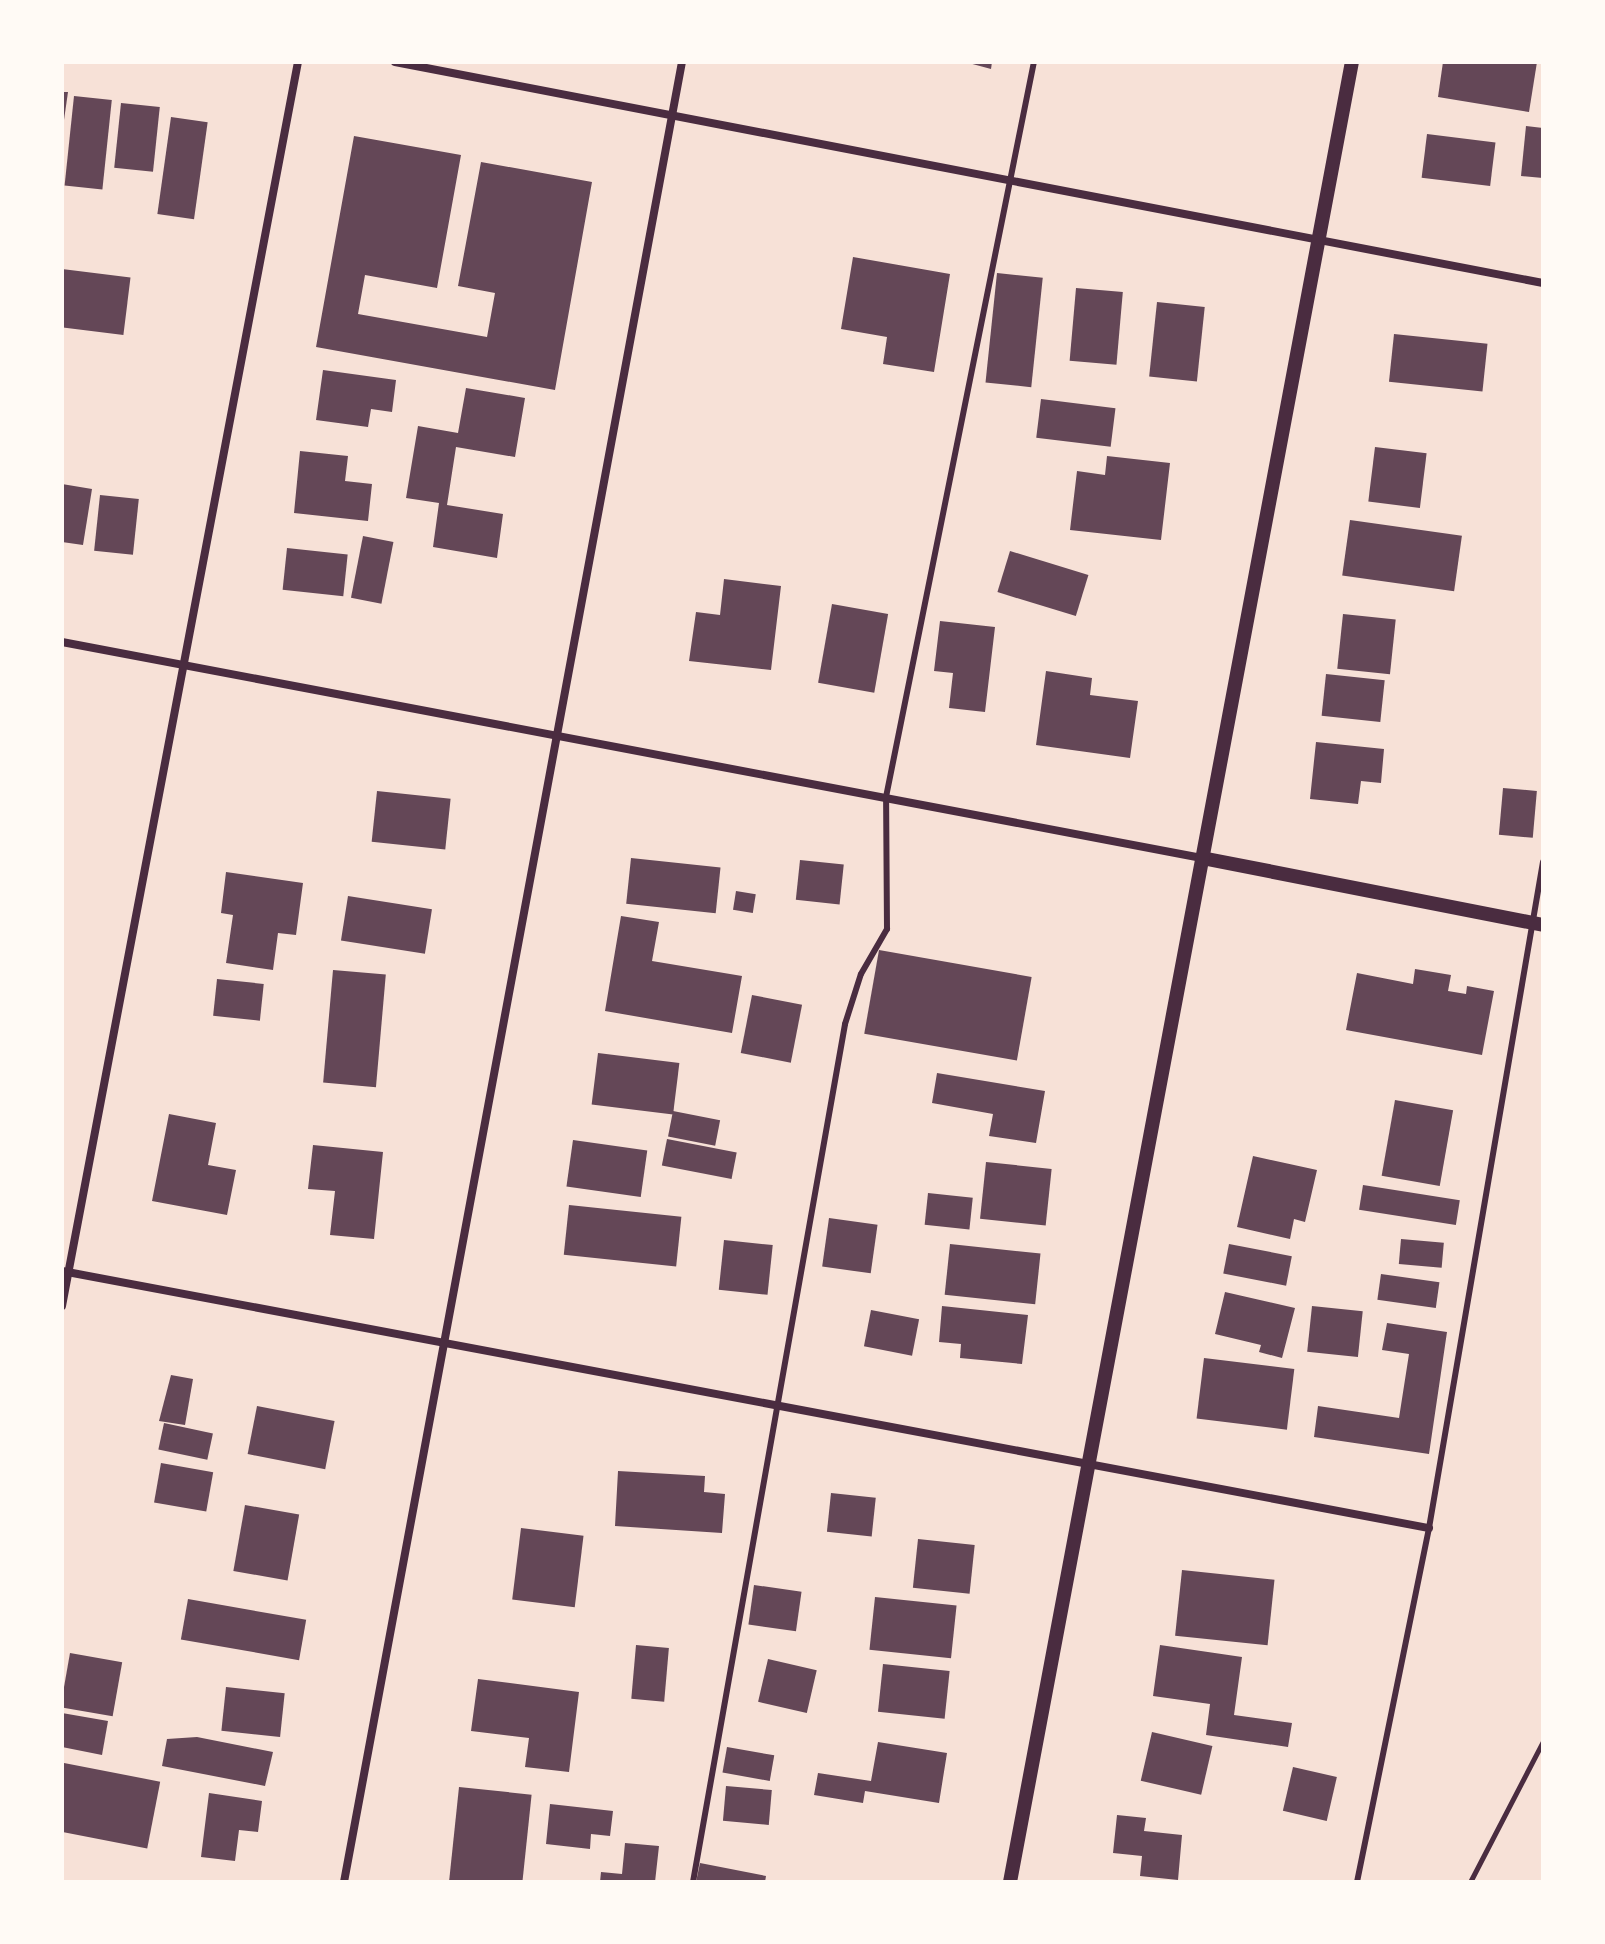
<!DOCTYPE html>
<style>
body{margin:0}
#map{position:relative;width:1605px;height:1944px;overflow:hidden;background:#f7e1d7;font-family:"PT Sans",sans-serif}
div>[style]{position:absolute}
.building>*{inset:0;background:#644757;transform-origin:0 0}
.path>*{height:5px;margin:-2.5px;padding:0 2.5px;transform-origin:2.5px;border-radius:2.5px;background:#4a2c40}
.service>*{height:6px;margin:-3px;padding:0 3px;transform-origin:3px;border-radius:3px;background:#4a2c40}
.minor>*{height:8px;margin:-4px;padding:0 4px;transform-origin:4px;border-radius:4px;background:#4a2c40}
.tertiary>*{height:14px;margin:-7px;padding:0 7px;transform-origin:7px;border-radius:7px;background:#4a2c40}
span{translate:-50% -50%;white-space:nowrap;text-align:center;line-height:1.15;-webkit-text-stroke:6px #fffaf5;paint-order:stroke}
.frame{position:absolute;inset:0;border:64px solid #fffaf5;pointer-events:none}
</style>
<div id="map">
<div class="building">
<div style="clip-path:polygon(965px 62px,992px 62px,991px 69px)"></div>
<div style="clip-path:polygon(1443px 62px,1537px 62px,1529px 112px,1438px 97px)"></div>
<div style="clip-path:polygon(62px 92px,68px 92px,64px 120px,62px 120px)"></div>
<div style="left:74px;top:96px;width:38px;height:90px;rotate:6deg"></div>
<div style="left:121px;top:103px;width:39px;height:65px;rotate:6deg"></div>
<div style="left:171px;top:117px;width:37px;height:98px;rotate:8deg"></div>
<div style="clip-path:polygon(1526px 126px,1543px 128px,1543px 178px,1521px 176px)"></div>
<div style="left:1427px;top:134px;width:69px;height:44px;rotate:7deg"></div>
<div style="clip-path:polygon(354px 136px,461px 155px,437px 288px,365px 275px,358px 314px,487px 337px,495px 293px,458px 286px,481px 162px,592px 182px,555px 390px,316px 347px)"></div>
<div style="clip-path:polygon(853px 257px,950px 274px,934px 372px,883px 364px,887px 337px,841px 329px)"></div>
<div style="left:62px;top:269px;width:69px;height:58px;rotate:7deg"></div>
<div style="left:997px;top:273px;width:46px;height:110px;rotate:6deg"></div>
<div style="left:1076px;top:288px;width:47px;height:73px;rotate:5deg"></div>
<div style="left:1157px;top:302px;width:48px;height:75px;rotate:6deg"></div>
<div style="left:1394px;top:334px;width:94px;height:48px;rotate:6deg"></div>
<div style="clip-path:polygon(323px 370px,396px 380px,392px 412px,371px 409px,368px 427px,316px 420px)"></div>
<div style="clip-path:polygon(466px 388px,525px 398px,515px 457px,456px 447px,447px 505px,503px 514px,497px 558px,433px 547px,439px 503px,406px 498px,418px 426px,458px 433px)"></div>
<div style="left:1041px;top:399px;width:75px;height:39px;rotate:7deg"></div>
<div style="left:1375px;top:447px;width:52px;height:55px;rotate:7deg"></div>
<div style="clip-path:polygon(300px 451px,348px 456px,345px 481px,372px 484px,368px 521px,294px 513px)"></div>
<div style="clip-path:polygon(1107px 456px,1170px 463px,1161px 540px,1070px 530px,1077px 471px,1105px 475px)"></div>
<div style="clip-path:polygon(62px 484px,92px 489px,83px 545px,62px 542px)"></div>
<div style="left:100px;top:495px;width:39px;height:56px;rotate:6deg"></div>
<div style="left:1350px;top:520px;width:113px;height:56px;rotate:8deg"></div>
<div style="left:363px;top:536px;width:31px;height:63px;rotate:11deg"></div>
<div style="left:287px;top:548px;width:61px;height:42px;rotate:6deg"></div>
<div style="left:1010px;top:551px;width:82px;height:43px;rotate:17deg"></div>
<div style="clip-path:polygon(724px 579px,781px 586px,771px 670px,689px 661px,696px 612px,720px 615px)"></div>
<div style="left:832px;top:604px;width:57px;height:80px;rotate:10deg"></div>
<div style="left:1343px;top:614px;width:53px;height:55px;rotate:6deg"></div>
<div style="clip-path:polygon(940px 621px,995px 627px,985px 712px,949px 708px,953px 673px,934px 671px)"></div>
<div style="clip-path:polygon(1046px 671px,1092px 678px,1090px 695px,1138px 701px,1130px 758px,1036px 745px)"></div>
<div style="left:1326px;top:674px;width:59px;height:42px;rotate:6deg"></div>
<div style="clip-path:polygon(1316px 742px,1384px 749px,1381px 783px,1361px 781px,1358px 804px,1310px 799px)"></div>
<div style="left:1503px;top:788px;width:34px;height:47px;rotate:5deg"></div>
<div style="left:377px;top:791px;width:74px;height:51px;rotate:6deg"></div>
<div style="left:631px;top:858px;width:90px;height:46px;rotate:6deg"></div>
<div style="left:800px;top:860px;width:44px;height:40px;rotate:6deg"></div>
<div style="clip-path:polygon(226px 872px,303px 883px,296px 935px,278px 933px,273px 970px,226px 963px,233px 915px,221px 913px)"></div>
<div style="left:736px;top:891px;width:20px;height:19px;rotate:9deg"></div>
<div style="left:348px;top:896px;width:85px;height:45px;rotate:9deg"></div>
<div style="clip-path:polygon(621px 916px,659px 922px,652px 961px,742px 976px,732px 1033px,605px 1011px)"></div>
<div style="left:879px;top:950px;width:155px;height:85px;rotate:10deg"></div>
<div style="clip-path:polygon(1415px 969px,1451px 975px,1448px 991px,1466px 994px,1467px 986px,1494px 991px,1482px 1055px,1346px 1030px,1357px 973px,1413px 984px)"></div>
<div style="left:333px;top:970px;width:53px;height:113px;rotate:5deg"></div>
<div style="left:217px;top:979px;width:47px;height:37px;rotate:6deg"></div>
<div style="left:752px;top:995px;width:51px;height:59px;rotate:11deg"></div>
<div style="left:598px;top:1053px;width:82px;height:52px;rotate:7deg"></div>
<div style="clip-path:polygon(937px 1073px,1045px 1091px,1036px 1143px,989px 1136px,993px 1114px,932px 1103px)"></div>
<div style="left:1395px;top:1100px;width:59px;height:77px;rotate:10deg"></div>
<div style="left:673px;top:1111px;width:48px;height:26px;rotate:11deg"></div>
<div style="clip-path:polygon(169px 1114px,216px 1123px,208px 1165px,236px 1170px,227px 1215px,152px 1201px)"></div>
<div style="left:667px;top:1139px;width:71px;height:27px;rotate:11deg"></div>
<div style="left:573px;top:1140px;width:75px;height:47px;rotate:8deg"></div>
<div style="clip-path:polygon(313px 1145px,383px 1152px,374px 1239px,330px 1235px,335px 1191px,308px 1189px)"></div>
<div style="clip-path:polygon(1253px 1156px,1317px 1170px,1305px 1222px,1294px 1219px,1290px 1239px,1237px 1227px)"></div>
<div style="left:986px;top:1162px;width:66px;height:57px;rotate:6deg"></div>
<div style="left:1363px;top:1185px;width:98px;height:25px;rotate:9deg"></div>
<div style="left:928px;top:1193px;width:45px;height:32px;rotate:6deg"></div>
<div style="left:569px;top:1205px;width:113px;height:50px;rotate:6deg"></div>
<div style="left:829px;top:1218px;width:49px;height:49px;rotate:8deg"></div>
<div style="left:1401px;top:1239px;width:43px;height:25px;rotate:5deg"></div>
<div style="left:724px;top:1240px;width:49px;height:50px;rotate:6deg"></div>
<div style="left:950px;top:1244px;width:91px;height:51px;rotate:6deg"></div>
<div style="left:1229px;top:1244px;width:64px;height:30px;rotate:11deg"></div>
<div style="left:1381px;top:1274px;width:59px;height:26px;rotate:8deg"></div>
<div style="clip-path:polygon(1225px 1292px,1295px 1308px,1282px 1358px,1259px 1352px,1261px 1345px,1215px 1334px)"></div>
<div style="clip-path:polygon(942px 1306px,1028px 1315px,1022px 1364px,960px 1358px,961px 1344px,939px 1342px)"></div>
<div style="left:1312px;top:1306px;width:51px;height:46px;rotate:6deg"></div>
<div style="left:871px;top:1310px;width:49px;height:37px;rotate:11deg"></div>
<div style="clip-path:polygon(1387px 1323px,1447px 1332px,1429px 1454px,1314px 1437px,1318px 1406px,1399px 1418px,1409px 1354px,1382px 1350px)"></div>
<div style="left:1204px;top:1358px;width:91px;height:61px;rotate:7deg"></div>
<div style="clip-path:polygon(171px 1375px,193px 1379px,185px 1425px,159px 1421px)"></div>
<div style="left:257px;top:1406px;width:79px;height:49px;rotate:11deg"></div>
<div style="left:164px;top:1423px;width:50px;height:27px;rotate:12deg"></div>
<div style="left:161px;top:1463px;width:53px;height:40px;rotate:10deg"></div>
<div style="clip-path:polygon(618px 1471px,705px 1476px,704px 1492px,725px 1494px,722px 1533px,615px 1526px)"></div>
<div style="left:831px;top:1493px;width:45px;height:39px;rotate:6deg"></div>
<div style="left:245px;top:1505px;width:55px;height:67px;rotate:10deg"></div>
<div style="left:521px;top:1528px;width:63px;height:72px;rotate:7deg"></div>
<div style="left:918px;top:1539px;width:57px;height:49px;rotate:6deg"></div>
<div style="left:1182px;top:1570px;width:93px;height:66px;rotate:6deg"></div>
<div style="left:754px;top:1585px;width:48px;height:40px;rotate:8deg"></div>
<div style="left:875px;top:1597px;width:82px;height:53px;rotate:6deg"></div>
<div style="left:188px;top:1599px;width:120px;height:41px;rotate:10deg"></div>
<div style="left:636px;top:1645px;width:33px;height:54px;rotate:5deg"></div>
<div style="clip-path:polygon(1160px 1645px,1242px 1657px,1234px 1715px,1292px 1723px,1288px 1747px,1206px 1735px,1210px 1704px,1153px 1696px)"></div>
<div style="left:70px;top:1653px;width:53px;height:55px;rotate:10deg"></div>
<div style="left:768px;top:1659px;width:50px;height:44px;rotate:13deg"></div>
<div style="left:883px;top:1664px;width:67px;height:48px;rotate:6deg"></div>
<div style="clip-path:polygon(478px 1679px,579px 1692px,569px 1772px,525px 1767px,529px 1738px,471px 1731px)"></div>
<div style="left:226px;top:1687px;width:59px;height:44px;rotate:6deg"></div>
<div style="clip-path:polygon(62px 1713px,108px 1721px,102px 1755px,62px 1747px)"></div>
<div style="left:1152px;top:1732px;width:62px;height:50px;rotate:13deg"></div>
<div style="clip-path:polygon(197px 1737px,273px 1752px,265px 1786px,162px 1766px,167px 1739px)"></div>
<div style="clip-path:polygon(878px 1742px,947px 1753px,939px 1803px,865px 1791px,863px 1803px,814px 1795px,818px 1773px,871px 1781px)"></div>
<div style="left:727px;top:1747px;width:48px;height:26px;rotate:10deg"></div>
<div style="left:64px;top:1763px;width:98px;height:68px;rotate:11deg"></div>
<div style="left:1293px;top:1767px;width:45px;height:45px;rotate:13deg"></div>
<div style="left:726px;top:1786px;width:46px;height:35px;rotate:5deg"></div>
<div style="left:459px;top:1787px;width:73px;height:96px;rotate:6deg"></div>
<div style="clip-path:polygon(209px 1793px,262px 1801px,258px 1832px,239px 1830px,235px 1861px,201px 1857px)"></div>
<div style="clip-path:polygon(550px 1804px,613px 1811px,610px 1836px,591px 1834px,590px 1849px,546px 1844px)"></div>
<div style="clip-path:polygon(1117px 1815px,1146px 1818px,1144px 1831px,1182px 1835px,1178px 1880px,1140px 1876px,1142px 1856px,1113px 1853px)"></div>
<div style="clip-path:polygon(625px 1843px,659px 1846px,655px 1882px,600px 1882px,601px 1872px,622px 1874px)"></div>
<div style="clip-path:polygon(700px 1863px,766px 1876px,765px 1882px,696px 1882px)"></div>
</div>
<div class="path">
<div style="left:1470px;top:1882px;width:159px;rotate:-62.6deg"></div>
</div>
<div class="service">
<div style="left:693px;top:1882px;width:871px;rotate:-79.95deg"></div>
<div style="left:845px;top:1024px;width:52px;rotate:-72.3deg"></div>
<div style="left:861px;top:974px;width:52px;rotate:-60deg"></div>
<div style="left:887px;top:929px;width:132px;rotate:-90.4deg"></div>
<div style="left:886px;top:797px;width:750px;rotate:-78.62deg"></div>
<div style="left:1357px;top:1882px;width:361px;rotate:-78.5deg"></div>
<div style="left:1429px;top:1528px;width:676px;rotate:-80.29deg"></div>
</div>
<div class="minor">
<div style="left:395px;top:62px;width:1169px;rotate:10.9deg"></div>
<div style="left:62px;top:642px;width:1160px;rotate:10.73deg"></div>
<div style="left:62px;top:1271px;width:1391px;rotate:10.65deg"></div>
<div style="left:62px;top:1306px;width:1266px;rotate:-79.26deg"></div>
<div style="left:344px;top:1882px;width:1851px;rotate:-79.48deg"></div>
</div>
<div class="tertiary">
<div style="left:1202px;top:858px;width:348px;rotate:11.1deg"></div>
<div style="left:1010px;top:1882px;width:1852px;rotate:-79.36deg"></div>
</div>
<div class="frame"></div>
</div>
